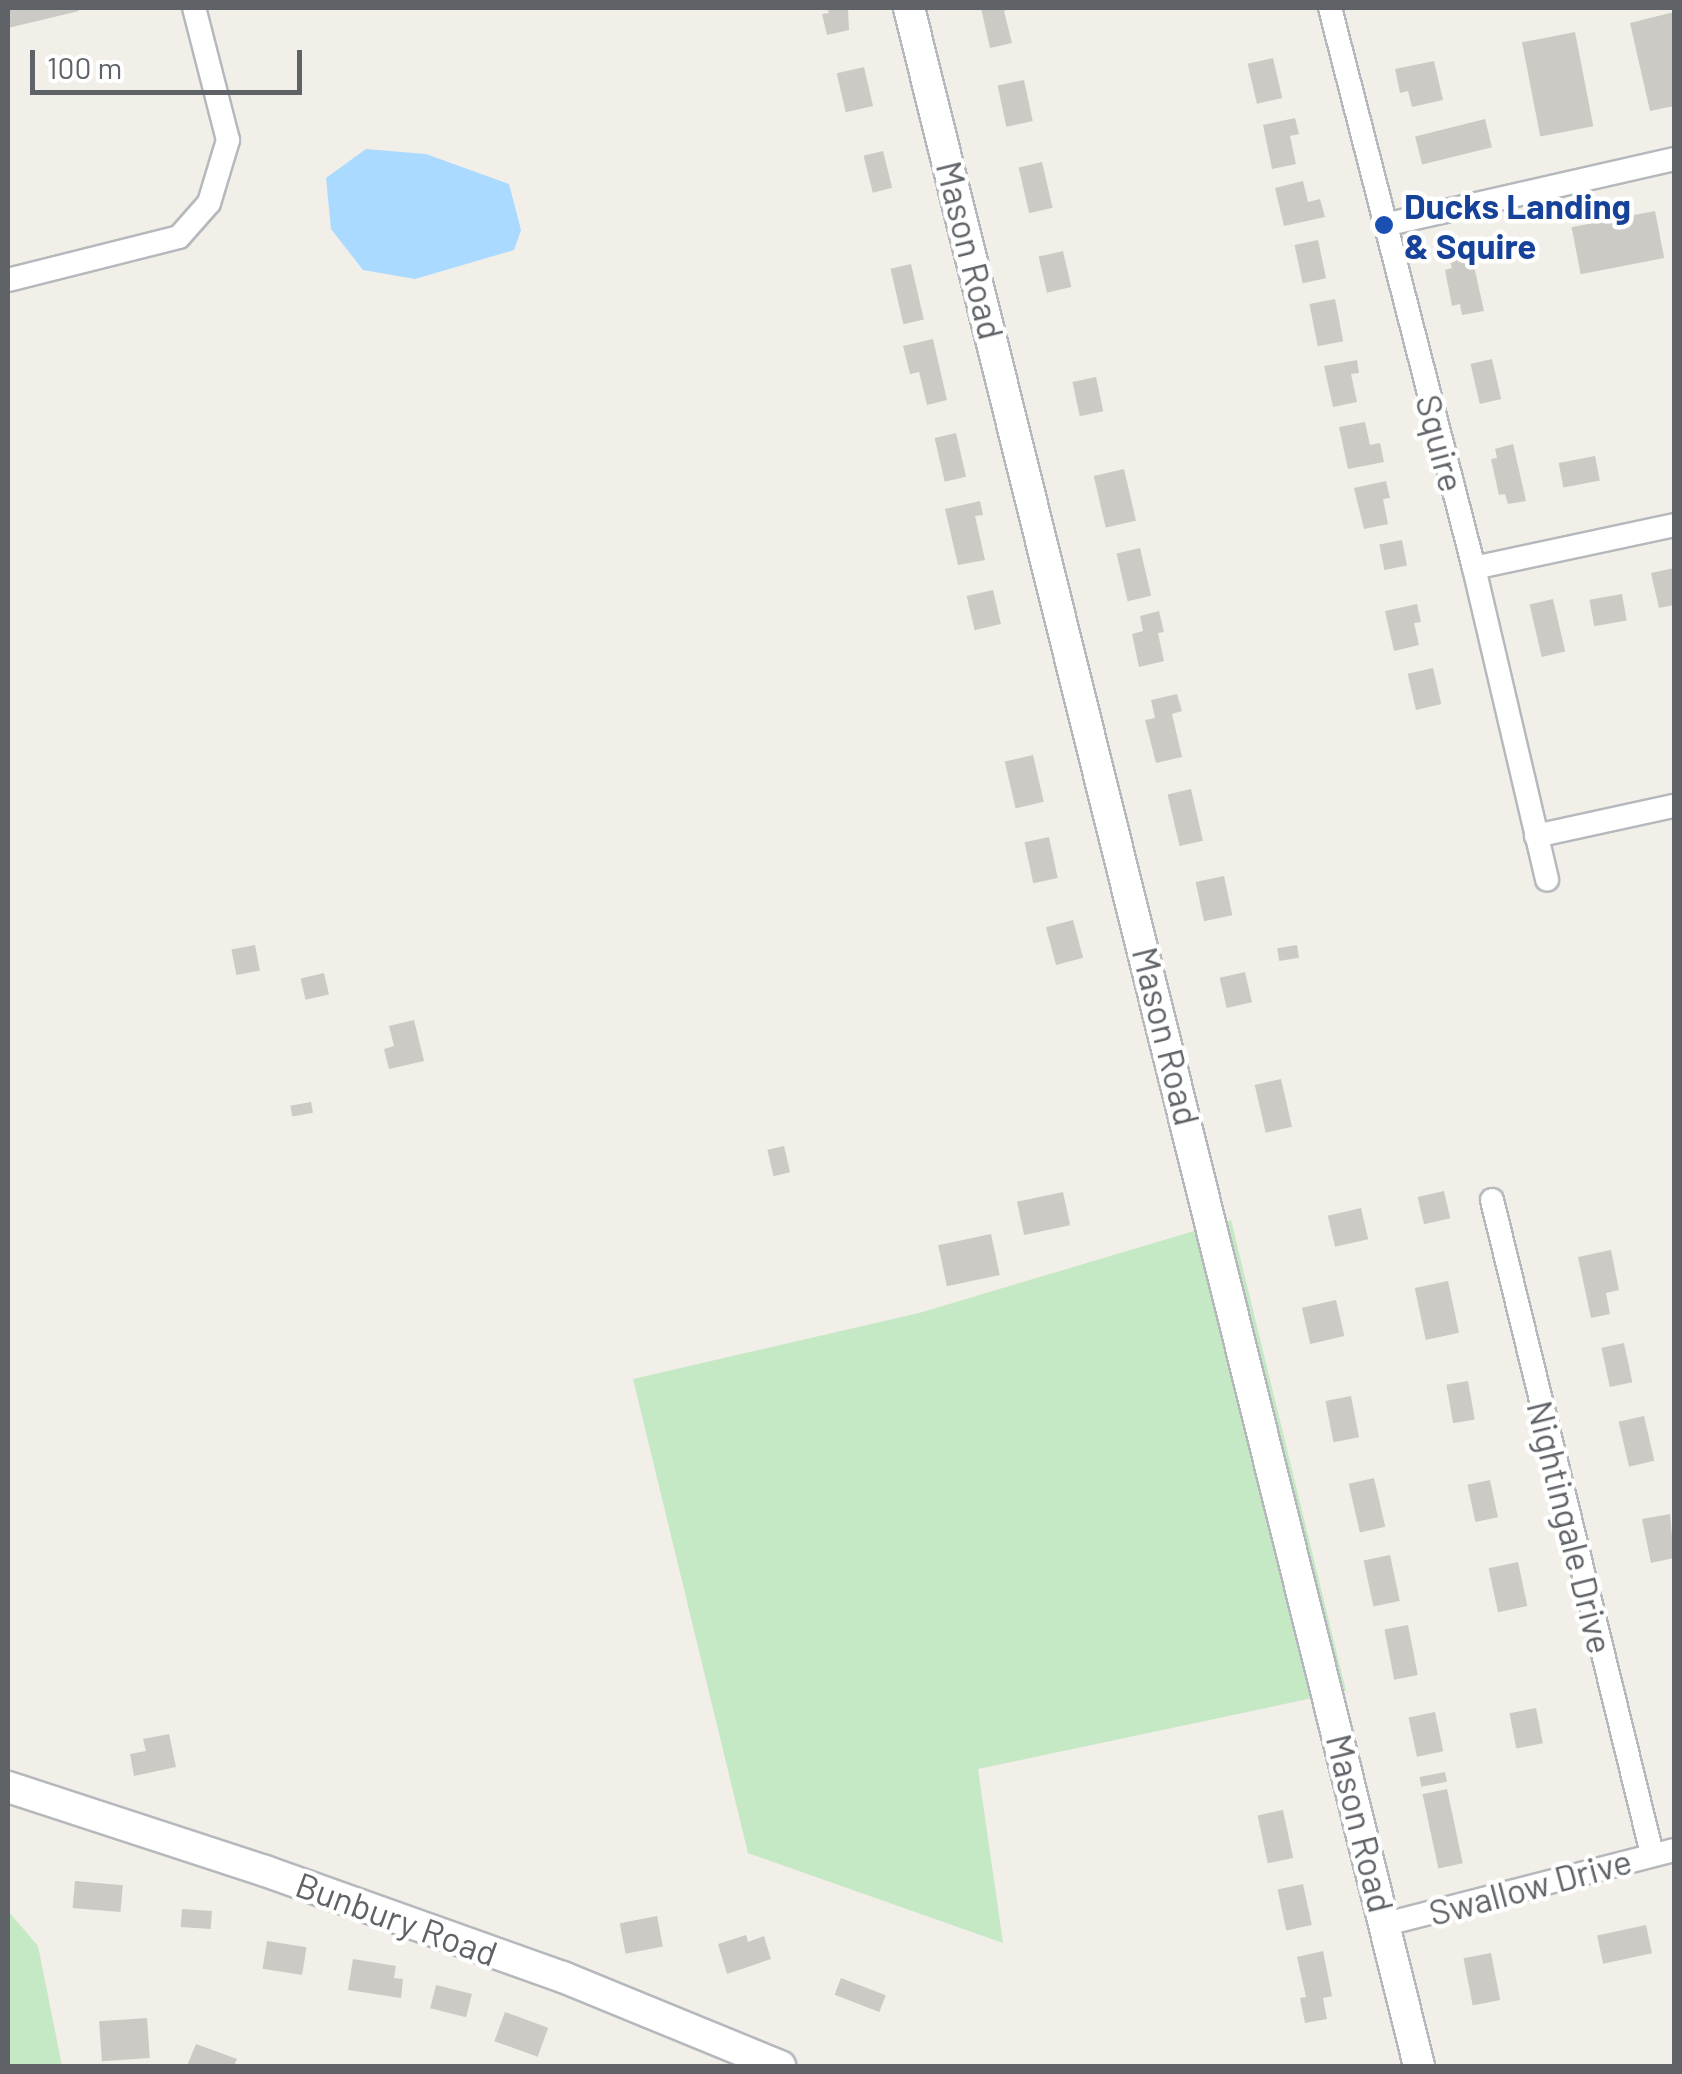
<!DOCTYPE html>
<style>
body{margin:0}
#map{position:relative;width:1682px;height:2074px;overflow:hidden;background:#f1efe8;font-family:Barlow,sans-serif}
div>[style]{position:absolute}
.green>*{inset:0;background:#c5e8c5}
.water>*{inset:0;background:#aadaff}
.building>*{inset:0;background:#cccac5;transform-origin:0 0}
.roads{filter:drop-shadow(2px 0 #b5b8bc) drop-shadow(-2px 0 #b5b8bc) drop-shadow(0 2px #b5b8bc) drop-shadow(0 -2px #b5b8bc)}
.street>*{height:22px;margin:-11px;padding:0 11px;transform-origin:11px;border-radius:11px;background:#fff}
.secondary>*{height:30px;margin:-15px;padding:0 15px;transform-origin:15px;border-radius:15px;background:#fff}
.dots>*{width:28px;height:28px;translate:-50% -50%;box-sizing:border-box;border:5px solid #fff;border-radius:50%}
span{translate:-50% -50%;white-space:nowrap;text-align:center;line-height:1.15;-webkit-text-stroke:9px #fff;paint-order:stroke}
.transit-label{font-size:35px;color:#164399;font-weight:700}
.left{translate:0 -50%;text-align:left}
.street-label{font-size:35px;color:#5f6368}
.frame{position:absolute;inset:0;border:10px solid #5f6368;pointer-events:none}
.scale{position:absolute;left:30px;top:50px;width:272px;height:45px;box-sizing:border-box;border:5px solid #5f6368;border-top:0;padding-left:12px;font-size:30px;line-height:35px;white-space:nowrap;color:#5f6368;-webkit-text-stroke:8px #fff;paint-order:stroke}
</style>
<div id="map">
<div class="green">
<div style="clip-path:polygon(1231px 1220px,1346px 1691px,978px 1769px,1003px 1943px,748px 1853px,633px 1379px,919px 1313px)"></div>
<div style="clip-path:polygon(8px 1911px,38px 1946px,62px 2066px,8px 2066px)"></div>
</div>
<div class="water">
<div style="clip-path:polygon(366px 149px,426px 154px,509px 184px,521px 230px,514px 250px,415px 279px,363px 270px,331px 229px,326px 178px)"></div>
</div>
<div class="building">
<div style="clip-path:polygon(8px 8px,78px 8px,79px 11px,8px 28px)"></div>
<div style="clip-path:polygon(827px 8px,848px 8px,849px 30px,827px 35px,822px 14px,829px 13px)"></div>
<div style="clip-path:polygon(981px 8px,1011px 8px,1004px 11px,1012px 43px,990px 48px)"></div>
<div style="clip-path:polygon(1674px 12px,1674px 106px,1650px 111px,1630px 23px)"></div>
<div style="left:1575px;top:32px;width:96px;height:54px;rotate:79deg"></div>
<div style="left:1273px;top:58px;width:41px;height:26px;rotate:77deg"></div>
<div style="clip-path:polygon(1434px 61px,1443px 100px,1412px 107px,1408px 91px,1400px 93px,1395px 69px)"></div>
<div style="left:864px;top:67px;width:40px;height:28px;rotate:77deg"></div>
<div style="left:1024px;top:80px;width:42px;height:27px;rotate:78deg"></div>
<div style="clip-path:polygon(1295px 118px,1299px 134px,1290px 136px,1296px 164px,1272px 169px,1263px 125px)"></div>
<div style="left:1485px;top:119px;width:29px;height:72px;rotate:76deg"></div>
<div style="left:883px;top:151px;width:38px;height:20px;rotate:76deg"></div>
<div style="left:1042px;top:162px;width:47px;height:24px;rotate:77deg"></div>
<div style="clip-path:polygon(1303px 181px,1308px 202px,1320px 199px,1325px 217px,1284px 226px,1275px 188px)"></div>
<div style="left:1655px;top:211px;width:48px;height:85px;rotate:79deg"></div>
<div style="left:1318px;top:240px;width:39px;height:24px;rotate:78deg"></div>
<div style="left:1063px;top:251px;width:37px;height:25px;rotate:77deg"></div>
<div style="clip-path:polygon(1472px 257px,1484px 311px,1462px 315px,1460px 304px,1452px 306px,1445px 270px,1452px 268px,1450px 261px)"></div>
<div style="left:911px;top:264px;width:57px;height:21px;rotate:77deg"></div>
<div style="left:1335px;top:299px;width:43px;height:26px;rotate:79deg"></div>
<div style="clip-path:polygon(933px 339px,947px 400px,927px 405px,919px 372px,910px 374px,903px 346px)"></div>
<div style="left:1492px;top:359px;width:41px;height:22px;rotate:77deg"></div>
<div style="clip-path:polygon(1357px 360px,1359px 373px,1351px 374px,1357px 402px,1333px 407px,1324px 366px)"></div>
<div style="left:1096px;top:377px;width:35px;height:24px;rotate:78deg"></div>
<div style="clip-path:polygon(1365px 422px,1370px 445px,1380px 443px,1384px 462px,1348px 469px,1339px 427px)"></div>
<div style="left:956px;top:433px;width:45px;height:22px;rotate:77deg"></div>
<div style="clip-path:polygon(1513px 444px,1526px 501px,1508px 504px,1505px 494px,1499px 495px,1491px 459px,1497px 458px,1495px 449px)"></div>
<div style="left:1595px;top:456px;width:25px;height:37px;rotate:79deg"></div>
<div style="left:1124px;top:469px;width:53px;height:31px;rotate:77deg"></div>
<div style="clip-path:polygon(1386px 481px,1390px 498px,1383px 499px,1388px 524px,1364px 529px,1354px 488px)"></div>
<div style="clip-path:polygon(980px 501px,983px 515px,975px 516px,985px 560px,958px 565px,945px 509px)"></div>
<div style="left:1402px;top:540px;width:26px;height:23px;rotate:79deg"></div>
<div style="left:1140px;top:548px;width:49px;height:24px;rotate:77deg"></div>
<div style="clip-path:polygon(1674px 568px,1674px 605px,1659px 608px,1651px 573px)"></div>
<div style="left:993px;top:590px;width:35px;height:27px;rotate:77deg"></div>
<div style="left:1622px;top:594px;width:27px;height:33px;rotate:80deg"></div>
<div style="left:1553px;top:599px;width:54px;height:24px;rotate:77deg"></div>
<div style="clip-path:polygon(1417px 604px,1421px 622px,1414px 623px,1419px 645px,1394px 651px,1385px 611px)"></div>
<div style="clip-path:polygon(1159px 611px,1164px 632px,1158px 633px,1164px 661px,1139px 667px,1132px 634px,1143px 631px,1140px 616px)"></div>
<div style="left:1433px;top:668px;width:37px;height:26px;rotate:77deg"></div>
<div style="clip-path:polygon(1177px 694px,1182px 711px,1172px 714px,1182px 757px,1156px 763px,1145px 720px,1155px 718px,1151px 700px)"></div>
<div style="left:1033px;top:755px;width:48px;height:29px;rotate:77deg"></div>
<div style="left:1191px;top:789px;width:53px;height:24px;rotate:77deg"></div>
<div style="left:1049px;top:837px;width:42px;height:25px;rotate:78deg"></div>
<div style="left:1224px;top:876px;width:40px;height:29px;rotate:78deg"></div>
<div style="left:1073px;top:920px;width:39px;height:28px;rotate:75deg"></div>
<div style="left:255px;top:945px;width:26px;height:24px;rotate:79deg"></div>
<div style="left:1297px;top:945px;width:13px;height:20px;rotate:81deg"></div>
<div style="left:1245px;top:972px;width:31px;height:26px;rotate:77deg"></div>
<div style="left:324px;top:973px;width:22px;height:24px;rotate:77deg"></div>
<div style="clip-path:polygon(414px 1020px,424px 1061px,389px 1069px,384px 1049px,394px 1046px,389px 1026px)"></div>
<div style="left:1281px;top:1079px;width:49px;height:27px;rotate:77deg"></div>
<div style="left:311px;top:1102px;width:11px;height:21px;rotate:80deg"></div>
<div style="left:784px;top:1146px;width:27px;height:17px;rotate:77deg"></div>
<div style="left:1444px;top:1191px;width:28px;height:27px;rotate:77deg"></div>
<div style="left:1063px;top:1192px;width:34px;height:47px;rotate:78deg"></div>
<div style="left:1361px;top:1208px;width:32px;height:34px;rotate:77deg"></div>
<div style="left:991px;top:1234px;width:42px;height:54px;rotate:78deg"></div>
<div style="clip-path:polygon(1611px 1250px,1619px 1290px,1606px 1293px,1610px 1314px,1591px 1318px,1578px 1257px)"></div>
<div style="left:1448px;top:1281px;width:53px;height:34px;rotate:78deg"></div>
<div style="left:1336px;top:1300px;width:37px;height:35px;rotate:77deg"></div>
<div style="left:1624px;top:1343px;width:40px;height:23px;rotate:78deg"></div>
<div style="left:1468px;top:1381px;width:39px;height:22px;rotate:80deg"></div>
<div style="left:1351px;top:1396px;width:42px;height:26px;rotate:79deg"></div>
<div style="left:1644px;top:1416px;width:46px;height:26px;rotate:77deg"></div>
<div style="left:1374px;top:1478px;width:50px;height:26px;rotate:77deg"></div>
<div style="left:1490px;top:1480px;width:38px;height:23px;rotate:78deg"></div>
<div style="clip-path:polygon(1670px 1514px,1674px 1558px,1651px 1563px,1642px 1519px)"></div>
<div style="left:1390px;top:1555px;width:47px;height:27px;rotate:78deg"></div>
<div style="left:1518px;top:1562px;width:45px;height:30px;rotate:78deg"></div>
<div style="left:1408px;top:1625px;width:51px;height:24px;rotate:79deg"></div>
<div style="left:1536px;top:1708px;width:36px;height:27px;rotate:79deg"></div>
<div style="left:1435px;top:1712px;width:40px;height:27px;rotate:78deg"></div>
<div style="clip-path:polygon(169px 1734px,176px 1767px,134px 1776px,130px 1754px,146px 1751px,143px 1739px)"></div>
<div style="left:1445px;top:1772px;width:10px;height:26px;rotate:79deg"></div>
<div style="left:1447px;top:1789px;width:76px;height:25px;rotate:78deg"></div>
<div style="left:1283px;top:1810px;width:49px;height:26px;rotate:78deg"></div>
<div style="left:75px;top:1881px;width:48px;height:27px;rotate:5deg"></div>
<div style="left:1303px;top:1884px;width:42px;height:26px;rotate:78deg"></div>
<div style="left:182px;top:1909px;width:30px;height:18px;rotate:4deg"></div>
<div style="left:657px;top:1916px;width:31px;height:38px;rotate:79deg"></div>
<div style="left:1646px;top:1925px;width:29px;height:50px;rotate:78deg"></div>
<div style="clip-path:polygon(746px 1935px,748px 1942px,764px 1936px,771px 1959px,727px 1974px,718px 1944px)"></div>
<div style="left:267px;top:1941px;width:40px;height:28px;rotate:9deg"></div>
<div style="clip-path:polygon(1323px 1951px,1332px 1996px,1323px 1998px,1327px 2019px,1305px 2023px,1300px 1998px,1306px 1997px,1297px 1957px)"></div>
<div style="left:1491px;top:1953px;width:48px;height:28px;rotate:79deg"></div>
<div style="clip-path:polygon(353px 1959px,396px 1966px,394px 1978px,403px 1979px,401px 1998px,348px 1990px)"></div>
<div style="left:841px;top:1978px;width:48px;height:18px;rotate:21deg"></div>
<div style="left:436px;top:1985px;width:37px;height:24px;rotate:14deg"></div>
<div style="left:505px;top:2012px;width:46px;height:31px;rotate:20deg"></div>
<div style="left:147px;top:2018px;width:40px;height:48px;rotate:86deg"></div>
<div style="clip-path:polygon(196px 2044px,237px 2059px,234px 2066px,187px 2066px)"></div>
</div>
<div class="roads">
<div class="street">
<div style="left:1330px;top:8px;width:578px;rotate:75.58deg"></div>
<div style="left:1474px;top:568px;width:320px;rotate:76.8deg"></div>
<div style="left:1384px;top:225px;width:297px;rotate:-12.8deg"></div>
<div style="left:8px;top:280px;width:176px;rotate:-14.1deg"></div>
<div style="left:179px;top:237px;width:45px;rotate:-48.6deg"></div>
<div style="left:209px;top:203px;width:66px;rotate:-73.2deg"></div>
<div style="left:228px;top:140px;width:136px;rotate:-104.4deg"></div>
<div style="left:1474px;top:568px;width:205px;rotate:-12.1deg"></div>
<div style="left:1536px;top:836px;width:141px;rotate:-12.3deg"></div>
<div style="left:1492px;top:1200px;width:673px;rotate:76.25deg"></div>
<div style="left:1386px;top:1924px;width:297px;rotate:-14.4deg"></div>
</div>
<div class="secondary">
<div style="left:909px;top:8px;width:2120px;rotate:76.08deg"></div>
<div style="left:8px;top:1787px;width:270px;rotate:18.1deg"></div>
<div style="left:265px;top:1871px;width:316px;rotate:19.6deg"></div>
<div style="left:563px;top:1977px;width:235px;rotate:22.3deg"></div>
</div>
</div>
<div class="dots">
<div style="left:1384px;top:225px;background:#1a4fb4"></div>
</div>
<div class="transit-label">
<span class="left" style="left:1404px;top:225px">Ducks Landing<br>&amp; Squire</span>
</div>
<div class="street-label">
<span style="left:971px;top:250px;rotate:76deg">Mason Road</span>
<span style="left:1441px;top:443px;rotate:75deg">Squire</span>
<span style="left:1167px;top:1036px;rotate:76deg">Mason Road</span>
<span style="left:1571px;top:1527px;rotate:76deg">Nightingale Drive</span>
<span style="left:1361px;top:1823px;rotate:76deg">Mason Road</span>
<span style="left:1530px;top:1886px;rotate:-15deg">Swallow Drive</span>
<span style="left:397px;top:1918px;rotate:20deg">Bunbury Road</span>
</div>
<div class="frame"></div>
<div class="scale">100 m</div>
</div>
